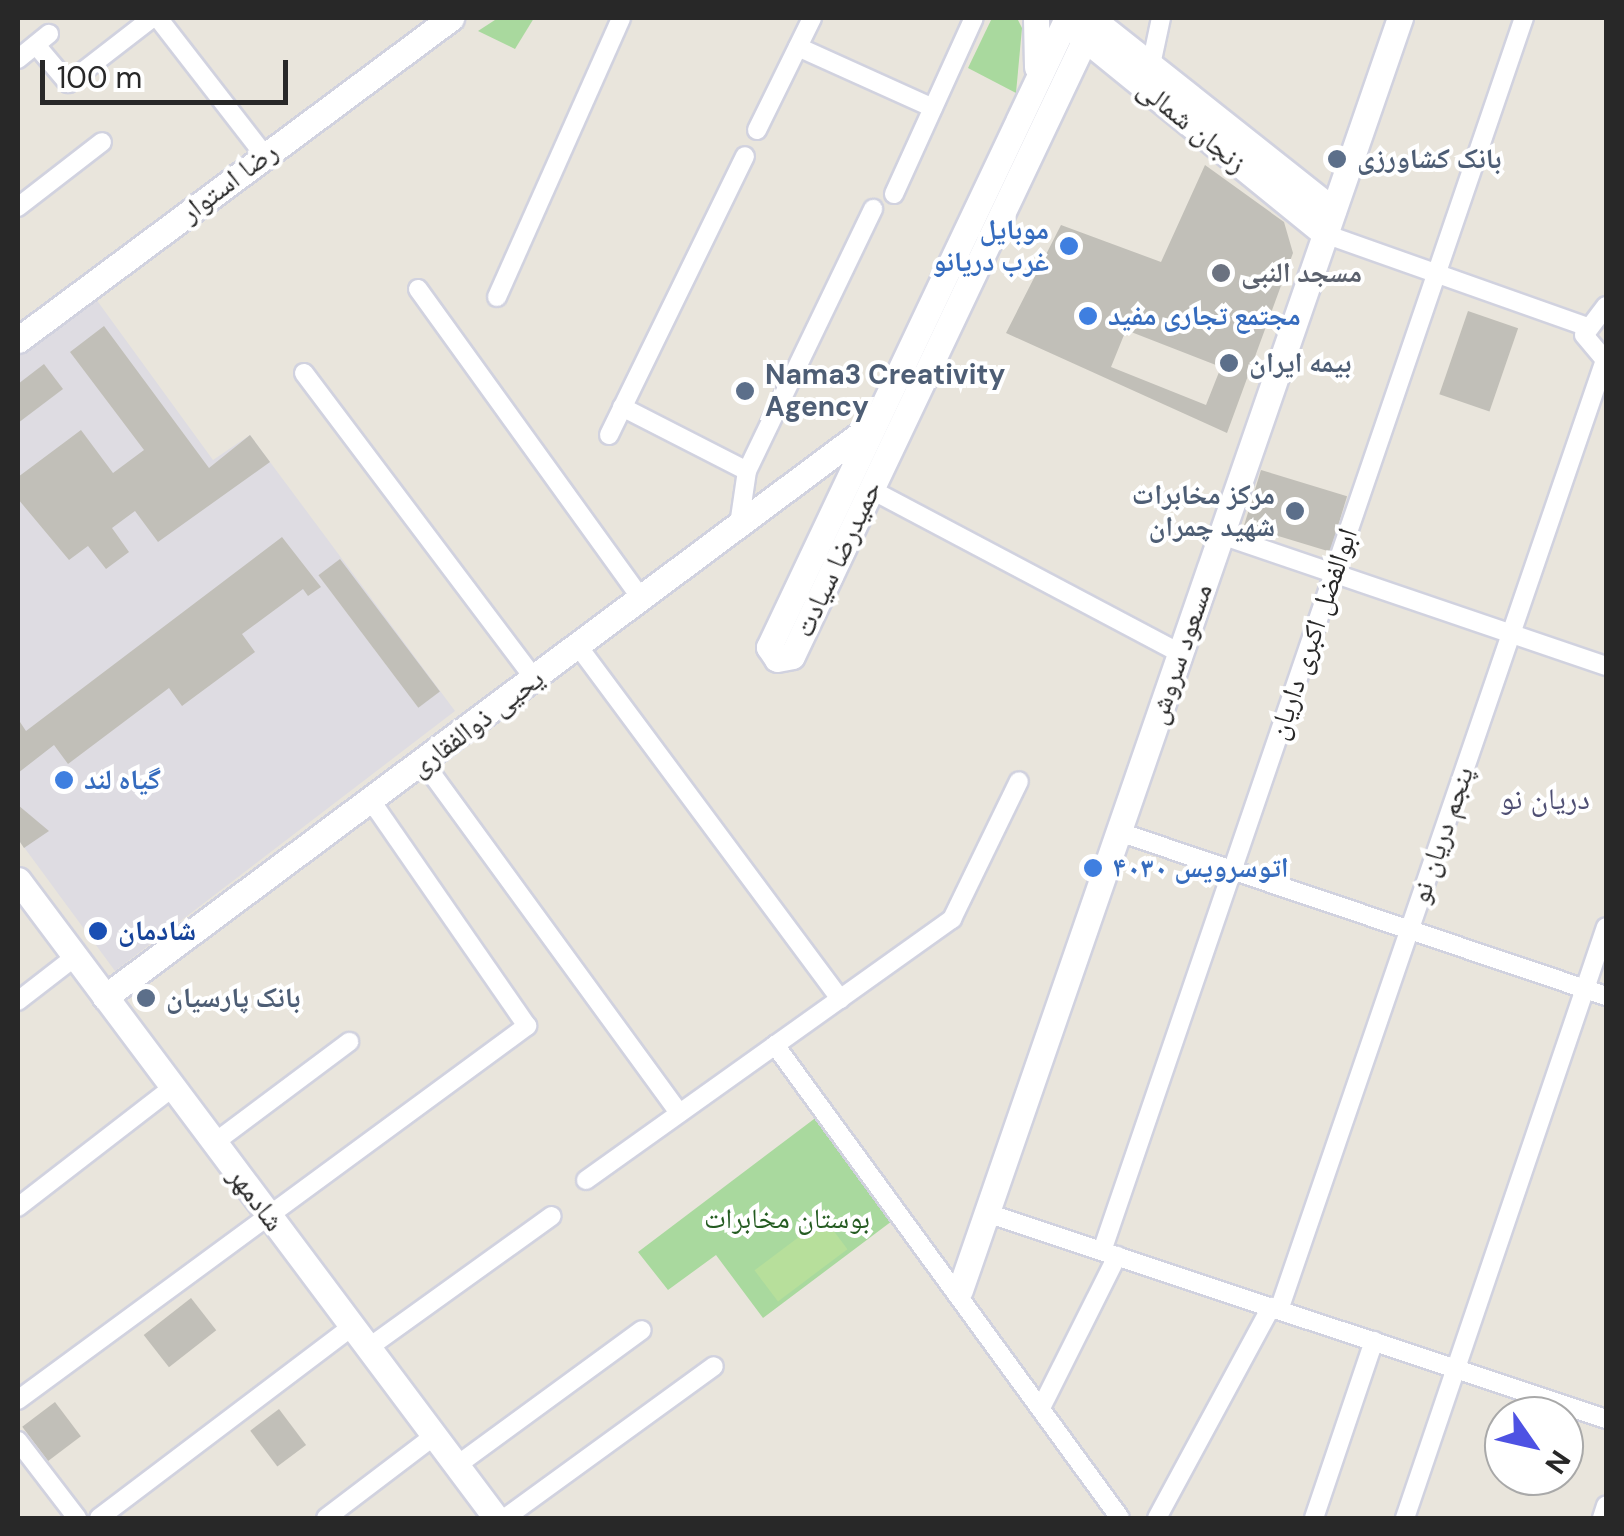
<!DOCTYPE html>
<meta charset="utf-8">
<style>
body{margin:0}
#map{position:relative;width:1624px;height:1536px;overflow:hidden;background:#e9e5dc;font-family:"DM Sans","Noto Naskh Arabic",sans-serif}
div>[style]{position:absolute}
.industrial>*{inset:0;background:#dedce2}
.green>*{inset:0;background:#a9d99e}
.pitch>*{inset:0;background:#b7df9b;transform-origin:0 0}
.building>*{inset:0;background:#c1bfb8;transform-origin:0 0}
.roads{filter:drop-shadow(2px 0 #d1d2df) drop-shadow(-2px 0 #d1d2df) drop-shadow(0 2px #d1d2df) drop-shadow(0 -2px #d1d2df)}
.street>*{height:18px;margin:-9px;padding:0 9px;transform-origin:9px;border-radius:9px;background:#fff}
.secondary>*{height:25px;margin:-12.5px;padding:0 12.5px;transform-origin:12.5px;border-radius:12.5px;background:#fff}
.dots>*{width:28px;height:28px;translate:-50% -50%;box-sizing:border-box;border:5px solid #fff;border-radius:50%}
span{translate:-50% -50%;white-space:nowrap;text-align:center;line-height:1.15;-webkit-text-stroke:8px #fff;paint-order:stroke}
.street-label{font-size:28px;color:#282828}
.service-label{font-size:28px;color:#4e5e75;font-weight:700}
.left{translate:0 -50%;text-align:left}
.right{translate:-100% -50%;text-align:right}
.shop-label{font-size:28px;color:#366cbe;font-weight:700}
.worship-label{font-size:28px;color:#5b616d;font-weight:700}
.transit-label{font-size:28px;color:#164399;font-weight:700}
.park-label{font-size:28px;color:#255c22}
.neighbourhood-label{font-size:30px;color:#4f4f73}
.frame{position:absolute;inset:0;border:20px solid #282828;pointer-events:none}
.north{position:absolute;left:1484px;top:1396px;width:100px;height:100px;box-sizing:border-box;background:#fff;border:2px solid #a9a9a9;border-radius:50%;rotate:124deg;font-size:28px;font-weight:700;line-height:40px;text-align:center;color:#282828}
.north::after{content:'';display:block;margin:auto;width:35px;height:45px;background:#4e52e3;clip-path:polygon(50% 0,100% 100%,50% 72%,0 100%)}
.scale{position:absolute;left:40px;top:60px;width:248px;height:45px;box-sizing:border-box;border:5px solid #282828;border-top:0;padding-left:12px;font-size:30px;line-height:35px;white-space:nowrap;color:#282828;-webkit-text-stroke:8px #fff;paint-order:stroke}
</style>
<div id="map">
<div class="industrial">
<div style="clip-path:polygon(93px 295px,213px 460px,250px 435px,455px 711px,115px 971px,18px 839px,18px 352px)"></div>
</div>
<div class="green">
<div style="clip-path:polygon(498px 18px,534px 18px,515px 49px,478px 31px)"></div>
<div style="clip-path:polygon(992px 18px,1017px 18px,1022px 28px,1016px 93px,968px 68px)"></div>
<div style="clip-path:polygon(822px 1113px,896px 1218px,763px 1318px,716px 1255px,668px 1290px,638px 1252px)"></div>
</div>
<div class="pitch">
<div style="left:824px;top:1218px;width:39px;height:87px;rotate:53deg"></div>
</div>
<div class="building">
<div style="clip-path:polygon(evenodd,1205px 165px,1284px 222px,1293px 253px,1227px 433px,1006px 333px,1061px 225px,1161px 262px,1205px 165px,1126px 330px,1221px 367px,1206px 405px,1111px 367px,1126px 330px)"></div>
<div style="left:1468px;top:311px;width:53px;height:88px;rotate:19deg"></div>
<div style="clip-path:polygon(104px 326px,209px 468px,250px 435px,270px 462px,158px 542px,135px 511px,112px 528px,129px 552px,106px 569px,88px 546px,69px 560px,18px 499px,18px 477px,81px 430px,113px 473px,144px 450px,70px 352px)"></div>
<div style="clip-path:polygon(44px 364px,63px 389px,18px 423px,18px 384px)"></div>
<div style="left:1261px;top:470px;width:90px;height:58px;rotate:17deg"></div>
<div style="clip-path:polygon(282px 537px,321px 587px,308px 596px,303px 589px,242px 634px,255px 652px,182px 706px,169px 688px,68px 764px,54px 745px,18px 773px,18px 719px,26px 731px)"></div>
<div style="left:340px;top:559px;width:166px;height:27px;rotate:53deg"></div>
<div style="clip-path:polygon(18px 805px,49px 831px,24px 848px,18px 839px)"></div>
<div style="left:191px;top:1298px;width:41px;height:60px;rotate:52deg"></div>
<div style="left:55px;top:1402px;width:43px;height:41px;rotate:53deg"></div>
<div style="left:279px;top:1409px;width:45px;height:36px;rotate:53deg"></div>
</div>
<div class="roads">
<div class="street">
<div style="left:158px;top:18px;width:175px;rotate:52.2deg"></div>
<div style="left:36px;top:45px;width:50px;rotate:49.9deg"></div>
<div style="left:68px;top:83px;width:106px;rotate:-37.7deg"></div>
<div style="left:798px;top:47px;width:148px;rotate:24.3deg"></div>
<div style="left:18px;top:59px;width:40px;rotate:-39deg"></div>
<div style="left:1151px;top:65px;width:48px;rotate:-78deg"></div>
<div style="left:757px;top:130px;width:125px;rotate:-63.8deg"></div>
<div style="left:894px;top:194px;width:193px;rotate:-65.6deg"></div>
<div style="left:18px;top:207px;width:106px;rotate:-37.7deg"></div>
<div style="left:1325px;top:234px;width:276px;rotate:19.5deg"></div>
<div style="left:418px;top:289px;width:381px;rotate:54.2deg"></div>
<div style="left:497px;top:297px;width:305px;rotate:-66deg"></div>
<div style="left:1606px;top:306px;width:36px;rotate:127deg"></div>
<div style="left:1584px;top:335px;width:34px;rotate:50deg"></div>
<div style="left:304px;top:373px;width:383px;rotate:53deg"></div>
<div style="left:622px;top:407px;width:140px;rotate:27.1deg"></div>
<div style="left:609px;top:435px;width:310px;rotate:-64deg"></div>
<div style="left:870px;top:489px;width:351px;rotate:27.9deg"></div>
<div style="left:739px;top:525px;width:55px;rotate:-81.6deg"></div>
<div style="left:747px;top:471px;width:291px;rotate:-64.3deg"></div>
<div style="left:1221px;top:535px;width:407px;rotate:18.8deg"></div>
<div style="left:578px;top:646px;width:440px;rotate:53.4deg"></div>
<div style="left:424px;top:763px;width:433px;rotate:53.9deg"></div>
<div style="left:1119px;top:832px;width:514px;rotate:18.61deg"></div>
<div style="left:18px;top:1001px;width:72px;rotate:-37.7deg"></div>
<div style="left:775px;top:1045px;width:585px;rotate:53.89deg"></div>
<div style="left:214px;top:1143px;width:169px;rotate:-36.8deg"></div>
<div style="left:586px;top:1180px;width:450px;rotate:-35.5deg"></div>
<div style="left:952px;top:919px;width:153px;rotate:-64.1deg"></div>
<div style="left:18px;top:1207px;width:196px;rotate:-37.7deg"></div>
<div style="left:987px;top:1213px;width:652px;rotate:18.41deg"></div>
<div style="left:1102px;top:1251px;width:1303px;rotate:-71.11deg"></div>
<div style="left:1279px;top:1310px;width:1004px;rotate:-71.06deg"></div>
<div style="left:368px;top:1348px;width:226px;rotate:-35.7deg"></div>
<div style="left:18px;top:1400px;width:632px;rotate:-36.31deg"></div>
<div style="left:527px;top:1026px;width:272px;rotate:-124.7deg"></div>
<div style="left:1042px;top:1406px;width:168px;rotate:-63.4deg"></div>
<div style="left:18px;top:1441px;width:97px;rotate:52.5deg"></div>
<div style="left:456px;top:1466px;width:230px;rotate:-36.2deg"></div>
<div style="left:99px;top:1518px;width:317px;rotate:-37.1deg"></div>
<div style="left:326px;top:1518px;width:136px;rotate:-37.2deg"></div>
<div style="left:505px;top:1518px;width:258px;rotate:-36deg"></div>
<div style="left:1157px;top:1518px;width:240px;rotate:-61.6deg"></div>
<div style="left:1314px;top:1518px;width:187px;rotate:-71.3deg"></div>
<div style="left:1405px;top:1518px;width:624px;rotate:-71.22deg"></div>
<div style="left:1602px;top:1518px;width:13px;rotate:-72deg"></div>
</div>
<div class="secondary">
<div style="left:1036px;top:18px;width:49px;rotate:88.8deg"></div>
<div style="left:1067px;top:18px;width:696px;rotate:115.35deg"></div>
<div style="left:769px;top:647px;width:14px;rotate:56deg"></div>
<div style="left:777px;top:659px;width:15px;rotate:-11deg"></div>
<div style="left:792px;top:656px;width:706px;rotate:-64.6deg"></div>
<div style="left:1091px;top:18px;width:309px;rotate:38.4deg"></div>
<div style="left:1073px;top:29px;width:325px;rotate:39.1deg"></div>
<div style="left:18px;top:340px;width:540px;rotate:-36.64deg"></div>
<div style="left:18px;top:880px;width:797px;rotate:53.16deg"></div>
<div style="left:105px;top:997px;width:955px;rotate:-36.7deg"></div>
<div style="left:960px;top:1290px;width:1346px;rotate:-70.92deg"></div>
</div>
</div>
<div class="dots">
<div style="left:1337px;top:159px;background:#5c6f8a"></div>
<div style="left:1069px;top:246px;background:#3f7fe0"></div>
<div style="left:1221px;top:273px;background:#6b7280"></div>
<div style="left:1088px;top:316px;background:#3f7fe0"></div>
<div style="left:1229px;top:363px;background:#5c6f8a"></div>
<div style="left:745px;top:391px;background:#5c6f8a"></div>
<div style="left:1295px;top:511px;background:#5c6f8a"></div>
<div style="left:64px;top:780px;background:#3f7fe0"></div>
<div style="left:1093px;top:868px;background:#3f7fe0"></div>
<div style="left:98px;top:931px;background:#1a4fb4"></div>
<div style="left:146px;top:998px;background:#5c6f8a"></div>
</div>
<div class="street-label">
<span style="left:1192px;top:126px;rotate:39deg">زنجان شمالی</span>
<span style="left:229px;top:182px;rotate:-37deg">رضا استوار</span>
<span style="left:838px;top:559px;rotate:-65deg">حمیدرضا سیادت</span>
<span style="left:1313px;top:634px;rotate:-71deg">ابوالفضل اکبری داریان</span>
<span style="left:1180px;top:654px;rotate:-71deg">مسعود سروش</span>
<span style="left:477px;top:723px;rotate:-37deg">یحیی ذوالفقاری</span>
<span style="left:1442px;top:835px;rotate:-71deg">پنجم دریان‌ نو</span>
<span style="left:256px;top:1199px;rotate:53deg">شادمهر</span>
</div>
<div class="service-label">
<span class="left" style="left:1357px;top:159px">بانک کشاورزی</span>
<span class="left" style="left:1249px;top:363px">بیمه ایران</span>
<span class="left" style="left:765px;top:391px">Nama3 Creativity<br>Agency</span>
<span class="right" style="left:1275px;top:511px">مرکز مخابرات<br>شهید چمران</span>
<span class="left" style="left:166px;top:998px">بانک پارسیان</span>
</div>
<div class="shop-label">
<span class="right" style="left:1049px;top:246px">موبایل<br>غرب دریانو</span>
<span class="left" style="left:1108px;top:316px">مجتمع تجاری مفید</span>
<span class="left" style="left:84px;top:780px">گیاه لند</span>
<span class="left" style="left:1113px;top:868px">اتوسرویس ۴۰۳۰</span>
</div>
<div class="worship-label">
<span class="left" style="left:1241px;top:273px">مسجد النبی</span>
</div>
<div class="transit-label">
<span class="left" style="left:118px;top:931px">شادمان</span>
</div>
<div class="park-label">
<span style="left:787px;top:1219px">بوستان مخابرات</span>
</div>
<div class="neighbourhood-label">
<span style="left:1545px;top:799px">دریان نو</span>
</div>
<div class="frame"></div>
<div class="north">N</div>
<div class="scale">100 m</div>
</div>
